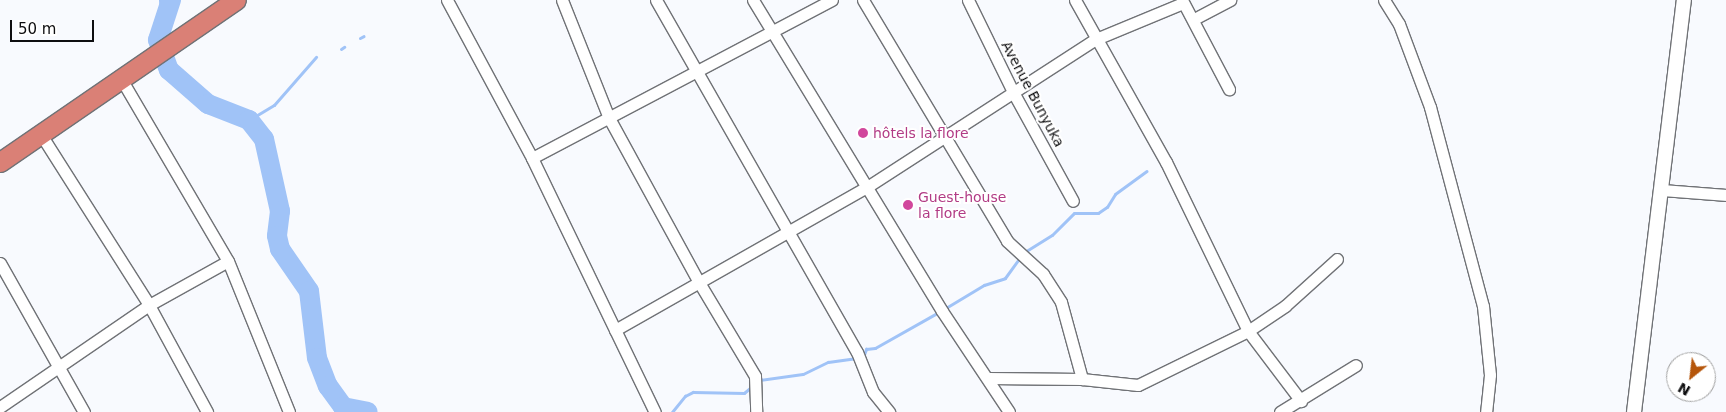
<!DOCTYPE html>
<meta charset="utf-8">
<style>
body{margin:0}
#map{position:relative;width:1726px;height:412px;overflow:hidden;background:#f8fafe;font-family:"DejaVu Sans",sans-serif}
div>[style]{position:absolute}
.stream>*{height:3px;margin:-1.5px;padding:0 1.5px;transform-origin:1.5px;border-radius:1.5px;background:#a0c3f7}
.river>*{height:20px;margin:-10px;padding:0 10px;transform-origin:10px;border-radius:10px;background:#a0c3f7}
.roads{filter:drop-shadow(1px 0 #707276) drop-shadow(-1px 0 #707276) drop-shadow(0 1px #707276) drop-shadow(0 -1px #707276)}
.minor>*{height:11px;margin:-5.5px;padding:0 5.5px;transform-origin:5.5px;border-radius:5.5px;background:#fff}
.tertiary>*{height:14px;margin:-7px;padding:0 7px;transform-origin:7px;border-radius:7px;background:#fff}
.trunk>*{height:19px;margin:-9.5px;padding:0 9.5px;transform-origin:9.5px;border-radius:9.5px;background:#da8076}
.dots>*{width:14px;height:14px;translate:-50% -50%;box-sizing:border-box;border:2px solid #fff;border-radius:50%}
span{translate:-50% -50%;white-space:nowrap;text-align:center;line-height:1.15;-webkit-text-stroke:4px #fff;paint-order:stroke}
.street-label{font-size:14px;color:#0e0e10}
.hotel-label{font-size:14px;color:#b23c85}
.left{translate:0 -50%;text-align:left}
.north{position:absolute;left:1666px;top:352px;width:50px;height:50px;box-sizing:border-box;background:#fff;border:1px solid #9f9f9f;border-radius:50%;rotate:209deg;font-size:14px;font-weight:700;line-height:20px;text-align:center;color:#0e0e10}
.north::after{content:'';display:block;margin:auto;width:18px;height:22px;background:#b5560b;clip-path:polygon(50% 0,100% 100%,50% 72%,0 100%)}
.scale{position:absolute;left:10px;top:20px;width:84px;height:22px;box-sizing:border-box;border:2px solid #0e0e10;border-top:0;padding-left:6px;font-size:15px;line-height:18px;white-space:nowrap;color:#0e0e10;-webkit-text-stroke:4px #fff;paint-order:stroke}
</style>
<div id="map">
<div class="stream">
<div style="left:160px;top:0;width:23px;rotate:85deg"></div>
<div style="left:360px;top:38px;width:4px;rotate:-27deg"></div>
<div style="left:341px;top:49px;width:4px;rotate:-34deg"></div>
<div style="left:249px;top:120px;width:29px;rotate:-31deg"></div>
<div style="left:274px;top:105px;width:64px;rotate:-48.8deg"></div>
<div style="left:944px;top:309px;width:47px;rotate:-31deg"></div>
<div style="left:984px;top:285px;width:22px;rotate:-18deg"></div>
<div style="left:1005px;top:278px;width:31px;rotate:-54deg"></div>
<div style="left:1023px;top:253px;width:34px;rotate:-32deg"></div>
<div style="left:1052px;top:235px;width:31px;rotate:-45deg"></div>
<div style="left:1074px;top:213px;width:24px"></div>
<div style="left:1098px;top:213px;width:11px;rotate:-34deg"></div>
<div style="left:1107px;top:207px;width:15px;rotate:-58deg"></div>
<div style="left:1115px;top:194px;width:39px;rotate:-36deg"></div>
<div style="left:863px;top:357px;width:9px;rotate:-69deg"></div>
<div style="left:866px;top:349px;width:9px;rotate:-6deg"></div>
<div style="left:875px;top:348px;width:73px;rotate:-29.4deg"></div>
<div style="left:759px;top:380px;width:44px;rotate:-7.8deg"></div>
<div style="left:803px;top:374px;width:28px;rotate:-26deg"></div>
<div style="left:828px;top:362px;width:29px;rotate:-8deg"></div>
<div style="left:672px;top:412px;width:21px;rotate:-51deg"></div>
<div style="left:685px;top:396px;width:9px;rotate:-27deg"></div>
<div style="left:693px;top:392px;width:51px;rotate:1.1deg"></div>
<div style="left:744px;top:393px;width:11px;rotate:-41deg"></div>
</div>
<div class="river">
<div style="left:171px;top:0;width:42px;rotate:108deg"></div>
<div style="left:158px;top:40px;width:32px;rotate:70deg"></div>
<div style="left:169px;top:70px;width:52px;rotate:41.1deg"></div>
<div style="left:208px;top:104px;width:44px;rotate:21.3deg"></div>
<div style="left:249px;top:120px;width:24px;rotate:52deg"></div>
<div style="left:264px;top:139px;width:74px;rotate:77.5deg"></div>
<div style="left:280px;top:211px;width:25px;rotate:97deg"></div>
<div style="left:277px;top:236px;width:13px;rotate:77deg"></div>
<div style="left:280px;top:249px;width:51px;rotate:55.4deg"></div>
<div style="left:309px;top:291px;width:67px;rotate:83.2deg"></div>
<div style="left:317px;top:358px;width:30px;rotate:69deg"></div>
<div style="left:328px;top:386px;width:26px;rotate:54deg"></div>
<div style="left:343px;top:407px;width:25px;rotate:11deg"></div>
</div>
<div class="roads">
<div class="minor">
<div style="left:447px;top:0;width:179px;rotate:61.7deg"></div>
<div style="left:532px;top:158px;width:282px;rotate:64.2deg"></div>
<div style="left:562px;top:0;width:127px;rotate:68.3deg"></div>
<div style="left:609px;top:118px;width:189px;rotate:61.3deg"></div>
<div style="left:700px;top:284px;width:107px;rotate:59.1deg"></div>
<div style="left:755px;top:376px;width:36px;rotate:88deg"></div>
<div style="left:656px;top:0;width:405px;rotate:60.3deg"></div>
<div style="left:857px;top:352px;width:43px;rotate:68.2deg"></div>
<div style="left:873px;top:392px;width:26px;rotate:51deg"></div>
<div style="left:753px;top:0;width:364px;rotate:58.7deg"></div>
<div style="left:942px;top:311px;width:121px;rotate:56.4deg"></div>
<div style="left:863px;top:0;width:281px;rotate:59.1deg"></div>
<div style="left:1007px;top:241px;width:49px;rotate:42.5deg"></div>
<div style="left:1043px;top:274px;width:33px;rotate:57deg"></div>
<div style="left:1061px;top:302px;width:80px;rotate:74.7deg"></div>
<div style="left:968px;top:0;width:102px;rotate:63.9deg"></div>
<div style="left:1013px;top:92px;width:124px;rotate:61.2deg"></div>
<div style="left:1075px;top:0;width:186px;rotate:60.7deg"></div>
<div style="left:1166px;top:162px;width:188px;rotate:64.1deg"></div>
<div style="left:1248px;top:331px;width:88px;rotate:52.9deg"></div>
<div style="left:1182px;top:0;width:101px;rotate:62.2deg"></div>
<div style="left:1384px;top:0;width:28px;rotate:58deg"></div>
<div style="left:1399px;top:24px;width:89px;rotate:69.5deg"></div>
<div style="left:1430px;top:107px;width:206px;rotate:75.1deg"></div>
<div style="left:1483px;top:306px;width:69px;rotate:84.2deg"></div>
<div style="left:1490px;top:375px;width:37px;rotate:96deg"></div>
<div style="left:1194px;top:19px;width:41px;rotate:-27.8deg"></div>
<div style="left:120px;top:77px;width:213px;rotate:59.6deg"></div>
<div style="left:228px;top:261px;width:163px;rotate:68deg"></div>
<div style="left:40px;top:133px;width:204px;rotate:57.6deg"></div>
<div style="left:149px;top:305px;width:122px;rotate:61.5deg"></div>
<div style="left:532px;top:158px;width:339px;rotate:-27.8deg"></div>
<div style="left:1661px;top:190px;width:65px;rotate:4.4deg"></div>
<div style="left:0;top:263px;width:171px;rotate:60.6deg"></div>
<div style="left:615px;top:330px;width:290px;rotate:-29.6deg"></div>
<div style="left:867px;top:187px;width:273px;rotate:-32.9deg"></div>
<div style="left:1096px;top:39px;width:94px;rotate:-22.5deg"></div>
<div style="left:988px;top:378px;width:94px;rotate:0.6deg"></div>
<div style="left:1082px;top:379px;width:56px;rotate:6.1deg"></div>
<div style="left:1138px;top:385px;width:123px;rotate:-26.1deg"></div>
<div style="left:1248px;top:331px;width:45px;rotate:-34deg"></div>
<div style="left:1285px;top:306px;width:70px;rotate:-42.1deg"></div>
<div style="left:0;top:407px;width:181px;rotate:-34.4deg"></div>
<div style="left:149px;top:305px;width:90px;rotate:-29.1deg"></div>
<div style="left:1280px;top:412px;width:89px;rotate:-31.7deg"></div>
</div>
<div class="tertiary">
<div style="left:1634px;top:412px;width:415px;rotate:-83.1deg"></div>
</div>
<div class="trunk">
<div style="left:0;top:162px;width:286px;rotate:-34.5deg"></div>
</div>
</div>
<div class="dots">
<div style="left:863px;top:133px;background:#d1479c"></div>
<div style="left:908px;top:205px;background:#d1479c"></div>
</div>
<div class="street-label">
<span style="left:1033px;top:94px;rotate:62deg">Avenue Bunyuka</span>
</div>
<div class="hotel-label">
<span class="left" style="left:873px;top:133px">hôtels la flore</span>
<span class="left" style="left:918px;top:205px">Guest-house<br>la flore</span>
</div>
<div class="north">N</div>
<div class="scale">50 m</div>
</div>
